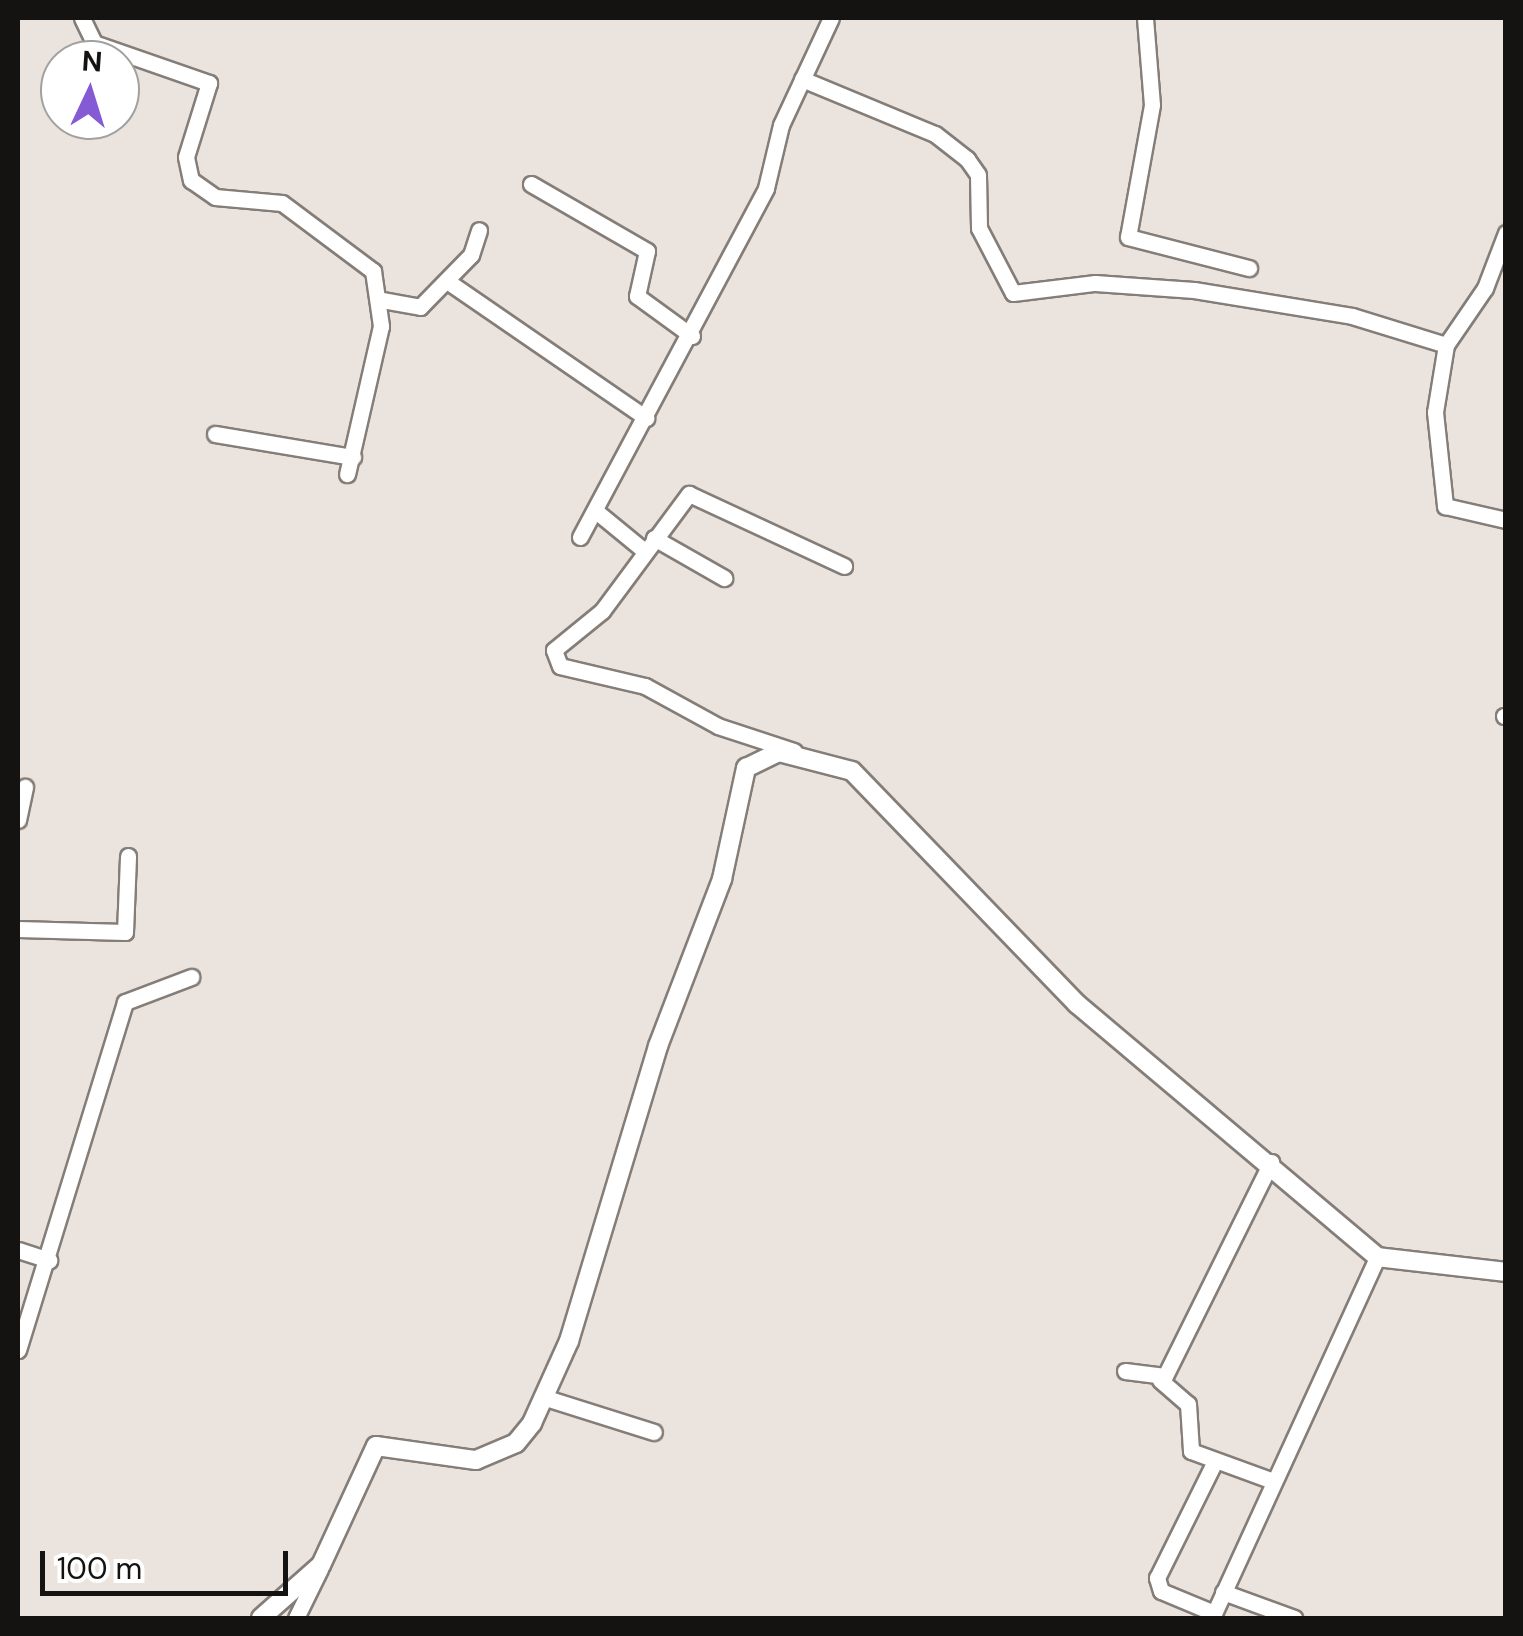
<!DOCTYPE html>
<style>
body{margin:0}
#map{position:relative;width:1523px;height:1636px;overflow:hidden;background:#ebe4de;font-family:"DM Sans",sans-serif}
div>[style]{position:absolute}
.roads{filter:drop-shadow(2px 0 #847d78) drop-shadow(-2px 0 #847d78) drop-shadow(0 2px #847d78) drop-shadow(0 -2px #847d78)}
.minor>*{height:15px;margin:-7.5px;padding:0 7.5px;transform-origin:7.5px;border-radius:7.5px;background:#fff}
.tertiary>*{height:18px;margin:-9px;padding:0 9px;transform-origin:9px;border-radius:9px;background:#fff}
span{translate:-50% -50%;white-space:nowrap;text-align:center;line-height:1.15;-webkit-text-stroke:9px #fff;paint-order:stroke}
.frame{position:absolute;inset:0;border:20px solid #151311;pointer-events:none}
.north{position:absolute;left:40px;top:40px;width:100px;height:100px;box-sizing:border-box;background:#fff;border:2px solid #a1a1a0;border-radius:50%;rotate:4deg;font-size:28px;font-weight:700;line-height:40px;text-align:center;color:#151311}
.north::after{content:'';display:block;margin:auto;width:35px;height:45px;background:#855bd5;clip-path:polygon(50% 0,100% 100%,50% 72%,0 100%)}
.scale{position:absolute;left:40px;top:1551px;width:248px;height:45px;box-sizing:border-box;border:5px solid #151311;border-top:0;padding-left:12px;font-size:30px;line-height:35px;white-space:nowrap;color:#151311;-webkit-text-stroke:8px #fff;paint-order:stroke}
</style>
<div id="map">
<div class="roads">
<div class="minor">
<div style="left:82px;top:18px;width:28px;rotate:64deg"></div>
<div style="left:94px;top:43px;width:122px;rotate:19.2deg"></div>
<div style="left:209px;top:83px;width:77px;rotate:107.3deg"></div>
<div style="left:186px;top:157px;width:24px;rotate:78deg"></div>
<div style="left:191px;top:180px;width:29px;rotate:35deg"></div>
<div style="left:215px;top:197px;width:67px;rotate:5.1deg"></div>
<div style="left:282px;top:203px;width:114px;rotate:36.8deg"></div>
<div style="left:373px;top:271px;width:56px;rotate:81.7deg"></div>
<div style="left:381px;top:326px;width:152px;rotate:102.9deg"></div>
<div style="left:1145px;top:18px;width:87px;rotate:85.4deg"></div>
<div style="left:1152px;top:105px;width:134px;rotate:100.3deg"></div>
<div style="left:1128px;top:237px;width:125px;rotate:14.4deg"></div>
<div style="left:802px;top:79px;width:144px;rotate:22.5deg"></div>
<div style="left:935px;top:134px;width:41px;rotate:38deg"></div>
<div style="left:967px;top:159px;width:19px;rotate:55deg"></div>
<div style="left:978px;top:175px;width:53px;rotate:88.9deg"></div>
<div style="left:979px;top:228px;width:73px;rotate:62.4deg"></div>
<div style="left:1013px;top:293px;width:83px;rotate:-7deg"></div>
<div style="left:1095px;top:283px;width:99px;rotate:4deg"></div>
<div style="left:1194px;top:290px;width:160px;rotate:9.3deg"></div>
<div style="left:1352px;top:316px;width:98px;rotate:17.1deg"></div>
<div style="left:1446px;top:345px;width:69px;rotate:-55.6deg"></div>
<div style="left:1485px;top:288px;width:59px;rotate:-69.1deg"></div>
<div style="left:531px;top:184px;width:134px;rotate:30deg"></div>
<div style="left:647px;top:251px;width:46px;rotate:102.5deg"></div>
<div style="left:637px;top:296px;width:68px;rotate:36deg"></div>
<div style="left:447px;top:281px;width:242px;rotate:34.5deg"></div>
<div style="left:382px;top:300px;width:39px;rotate:10deg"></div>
<div style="left:420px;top:307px;width:73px;rotate:-45.6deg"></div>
<div style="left:471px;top:255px;width:26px;rotate:-72deg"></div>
<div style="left:1446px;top:345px;width:68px;rotate:99.3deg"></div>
<div style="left:1435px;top:412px;width:95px;rotate:83.9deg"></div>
<div style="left:1445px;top:506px;width:63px;rotate:12.9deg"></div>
<div style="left:215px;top:434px;width:140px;rotate:9.5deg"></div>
<div style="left:597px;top:512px;width:58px;rotate:39.4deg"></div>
<div style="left:580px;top:537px;width:395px;rotate:-61.9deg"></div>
<div style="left:766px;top:188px;width:65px;rotate:-76.6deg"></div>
<div style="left:781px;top:125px;width:118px;rotate:-65deg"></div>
<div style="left:654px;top:538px;width:81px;rotate:29.7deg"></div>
<div style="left:1504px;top:716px;width:2px"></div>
<div style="left:794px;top:751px;width:80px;rotate:-161.8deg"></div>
<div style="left:718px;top:726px;width:83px;rotate:-151.3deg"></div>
<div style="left:645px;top:686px;width:87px;rotate:-166.8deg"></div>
<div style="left:560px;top:666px;width:17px;rotate:-111deg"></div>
<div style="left:554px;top:650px;width:62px;rotate:-39.1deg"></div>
<div style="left:602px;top:611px;width:146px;rotate:-53.4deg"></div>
<div style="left:689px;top:494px;width:171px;rotate:24.9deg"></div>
<div style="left:18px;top:820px;width:34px;rotate:-78deg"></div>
<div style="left:18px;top:929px;width:107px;rotate:1.6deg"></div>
<div style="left:125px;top:932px;width:76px;rotate:-87.7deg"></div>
<div style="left:18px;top:1250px;width:33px;rotate:18deg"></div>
<div style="left:18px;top:1350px;width:364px;rotate:-72.9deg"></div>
<div style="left:125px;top:1002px;width:71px;rotate:-20.7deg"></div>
<div style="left:1125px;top:1371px;width:40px;rotate:7.1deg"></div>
<div style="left:1165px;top:1376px;width:239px;rotate:-63.6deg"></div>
<div style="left:1160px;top:1380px;width:37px;rotate:41deg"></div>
<div style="left:1188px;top:1404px;width:47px;rotate:86.3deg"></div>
<div style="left:1191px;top:1451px;width:87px;rotate:20.1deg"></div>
<div style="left:546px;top:1398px;width:113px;rotate:17.5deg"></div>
<div style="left:1223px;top:1592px;width:76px;rotate:20.1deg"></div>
<div style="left:1214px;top:1613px;width:57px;rotate:-157.5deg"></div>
<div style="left:1161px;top:1591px;width:14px;rotate:-107deg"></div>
<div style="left:1157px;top:1578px;width:131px;rotate:-63.6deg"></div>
<div style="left:296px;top:1618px;width:55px;rotate:-63.9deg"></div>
<div style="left:1212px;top:1618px;width:397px;rotate:-65.4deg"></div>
</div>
<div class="tertiary">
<div style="left:261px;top:1618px;width:80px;rotate:-41.5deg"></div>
<div style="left:321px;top:1565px;width:131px;rotate:-65.2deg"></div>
<div style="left:376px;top:1446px;width:101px;rotate:8deg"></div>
<div style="left:476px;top:1460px;width:43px;rotate:-23deg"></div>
<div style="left:516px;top:1443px;width:26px;rotate:-51deg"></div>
<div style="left:532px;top:1423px;width:90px;rotate:-65.7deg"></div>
<div style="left:569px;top:1341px;width:308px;rotate:-73.2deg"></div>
<div style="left:658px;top:1046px;width:179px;rotate:-69deg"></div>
<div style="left:722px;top:879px;width:114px;rotate:-77.8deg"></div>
<div style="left:746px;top:768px;width:37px;rotate:-26deg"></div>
<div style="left:779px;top:752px;width:75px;rotate:14.6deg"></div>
<div style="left:852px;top:771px;width:324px;rotate:46deg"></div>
<div style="left:1077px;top:1004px;width:392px;rotate:40.1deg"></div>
<div style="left:1377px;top:1257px;width:130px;rotate:6.6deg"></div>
</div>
</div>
<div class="frame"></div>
<div class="north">N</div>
<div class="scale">100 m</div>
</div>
